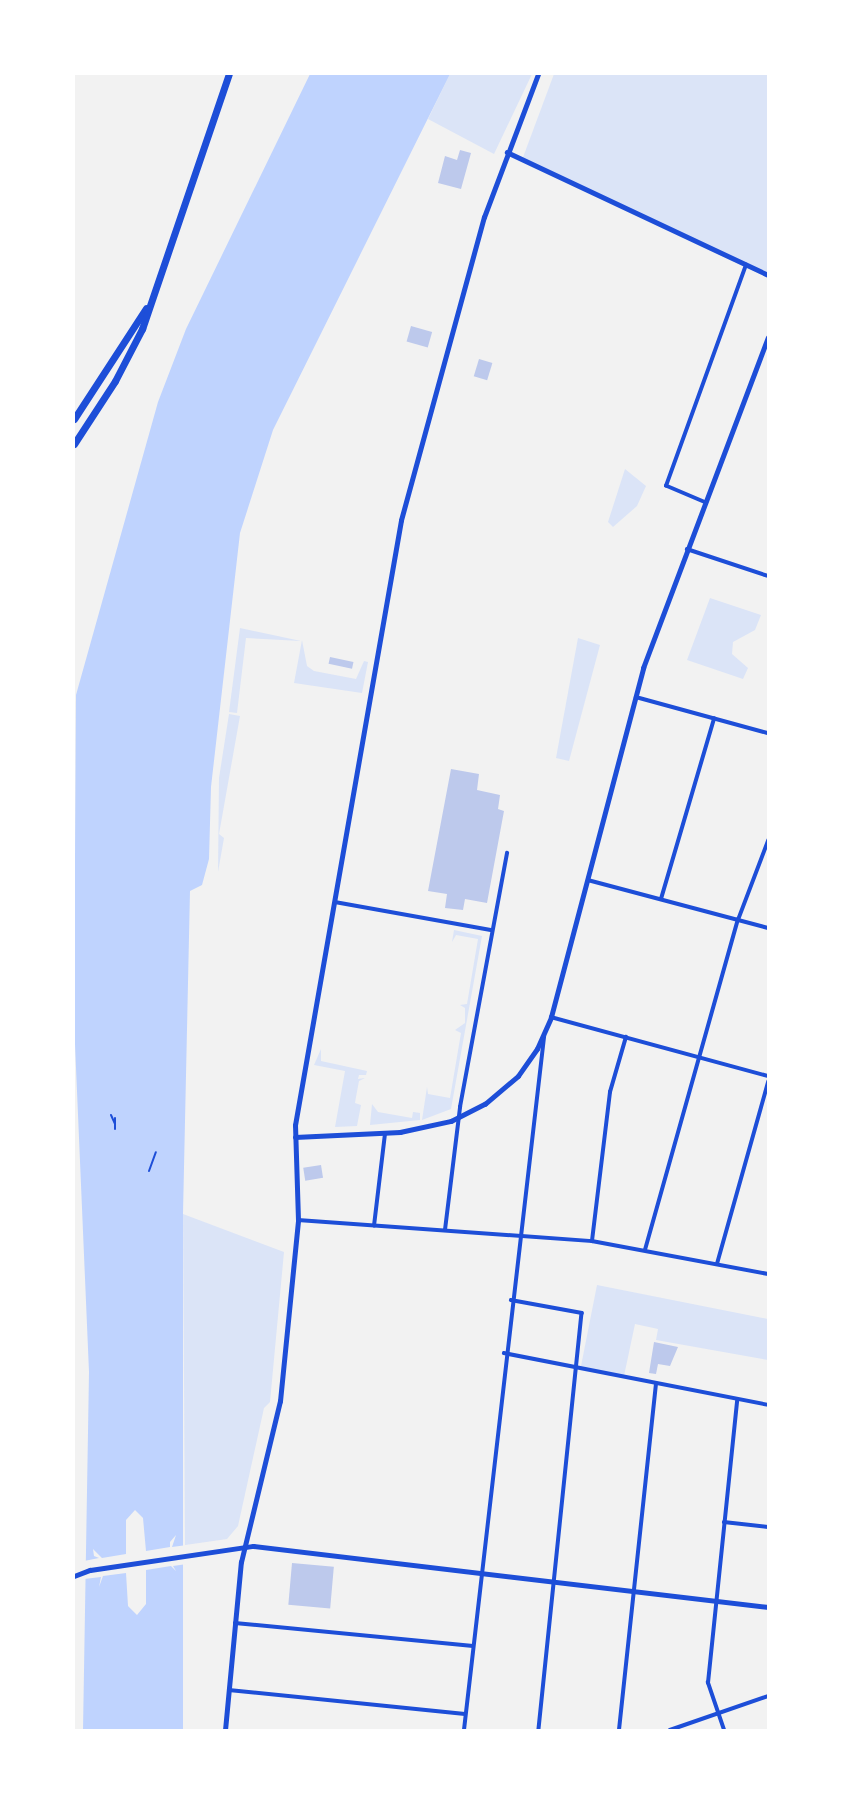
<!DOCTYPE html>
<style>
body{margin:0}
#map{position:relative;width:842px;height:1804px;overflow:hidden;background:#f2f2f2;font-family:Barlow,sans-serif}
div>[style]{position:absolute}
.green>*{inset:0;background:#dbe4f7}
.water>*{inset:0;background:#bfd3fe}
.pier>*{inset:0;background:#f2f2f2}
.building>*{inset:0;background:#bdc9ec;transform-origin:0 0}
.path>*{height:2px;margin:-1px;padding:0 1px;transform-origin:1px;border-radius:1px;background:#1d4ed8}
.minor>*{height:3.5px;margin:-1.75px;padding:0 1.75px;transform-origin:1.75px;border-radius:1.75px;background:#1d4ed8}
.tertiary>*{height:4.5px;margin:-2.25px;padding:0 2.25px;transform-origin:2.25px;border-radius:2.25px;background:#1d4ed8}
.secondary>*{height:5px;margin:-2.5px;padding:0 2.5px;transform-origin:2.5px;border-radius:2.5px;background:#1d4ed8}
.motorway>*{height:7px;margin:-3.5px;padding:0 3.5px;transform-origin:3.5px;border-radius:3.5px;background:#1d4ed8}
span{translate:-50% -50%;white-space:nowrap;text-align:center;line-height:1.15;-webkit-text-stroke:5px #fff;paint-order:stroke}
.frame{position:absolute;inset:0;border:75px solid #fff;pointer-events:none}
</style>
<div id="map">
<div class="green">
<div style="clip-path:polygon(450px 74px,532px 74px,494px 154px,428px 119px)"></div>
<div style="clip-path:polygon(554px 74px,768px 74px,768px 278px,522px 160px)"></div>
<div style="clip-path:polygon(625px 469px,646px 486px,637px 506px,613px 527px,608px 522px)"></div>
<div style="clip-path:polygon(710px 598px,761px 615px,755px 630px,733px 642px,732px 654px,748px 668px,743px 679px,687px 660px)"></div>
<div style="clip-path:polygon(240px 628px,301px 641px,246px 638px,237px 713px,229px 712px)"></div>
<div style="clip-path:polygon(578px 638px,600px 645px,569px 761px,556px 758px)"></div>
<div style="clip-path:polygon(302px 640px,307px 666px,314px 671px,356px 679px,364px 661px,368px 662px,362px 693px,294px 683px)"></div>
<div style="clip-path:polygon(229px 714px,240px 716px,219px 834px,224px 838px,218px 872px,219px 778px)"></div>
<div style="clip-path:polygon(454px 930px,482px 936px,451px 1109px,422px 1120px,427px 1087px,428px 1094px,450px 1098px,461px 1033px,455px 1030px,465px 1023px,465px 1008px,460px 1005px,467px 1004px,478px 939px,456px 935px,452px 942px)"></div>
<div style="clip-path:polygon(321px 1049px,321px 1061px,367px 1071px,366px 1075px,359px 1075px,358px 1079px,365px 1078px,359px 1081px,356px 1097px,355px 1103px,361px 1105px,357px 1126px,335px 1127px,345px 1071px,314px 1065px)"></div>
<div style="clip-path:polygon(372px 1104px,378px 1112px,412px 1118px,413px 1112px,420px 1113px,420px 1120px,370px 1125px)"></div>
<div style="clip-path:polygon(183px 1214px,284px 1252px,270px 1402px,264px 1408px,238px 1526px,227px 1539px,185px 1545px)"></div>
<div style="clip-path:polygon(597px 1285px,768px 1319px,768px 1360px,656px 1340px,658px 1329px,635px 1324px,624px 1376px,581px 1366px)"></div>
</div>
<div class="water">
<div style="clip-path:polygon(310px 74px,450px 74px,273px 430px,240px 533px,211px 787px,209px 859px,202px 885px,190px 891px,183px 1214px,183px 1730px,83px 1730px,89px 1372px,74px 1021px,76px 695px,158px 402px,186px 329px)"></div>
</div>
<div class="pier">
<div style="clip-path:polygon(135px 1510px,143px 1518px,146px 1551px,170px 1547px,170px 1542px,176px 1535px,172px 1547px,187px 1545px,187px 1564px,173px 1566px,176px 1571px,171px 1566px,146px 1570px,146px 1604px,137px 1615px,128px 1606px,126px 1573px,103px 1576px,99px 1587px,101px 1577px,84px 1579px,84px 1561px,99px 1558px,94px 1556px,93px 1549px,102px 1558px,126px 1554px,126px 1520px)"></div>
</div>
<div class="building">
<div style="clip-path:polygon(460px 150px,471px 153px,461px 189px,438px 183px,445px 156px,457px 160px)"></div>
<div style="left:411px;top:326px;width:22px;height:16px;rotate:16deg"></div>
<div style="left:479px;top:359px;width:14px;height:18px;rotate:17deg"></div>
<div style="left:330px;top:657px;width:24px;height:7px;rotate:12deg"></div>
<div style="clip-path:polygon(451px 769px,479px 774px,477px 790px,500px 795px,498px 809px,504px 811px,487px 903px,465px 899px,463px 910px,445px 908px,447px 894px,428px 891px)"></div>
<div style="left:321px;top:1165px;width:13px;height:18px;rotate:81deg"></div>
<div style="clip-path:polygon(654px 1342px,678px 1347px,670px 1366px,658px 1364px,656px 1374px,649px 1373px)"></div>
<div style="left:292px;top:1563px;width:42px;height:42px;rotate:5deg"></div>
</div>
<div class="path">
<div style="left:111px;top:1115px;width:10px;rotate:66deg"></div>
<div style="left:115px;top:1129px;width:11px;rotate:-90deg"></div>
<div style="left:149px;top:1171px;width:20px;rotate:-70deg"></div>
</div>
<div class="minor">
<div style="left:706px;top:503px;width:43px;rotate:-157deg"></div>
<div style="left:666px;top:486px;width:235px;rotate:-70.1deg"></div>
<div style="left:687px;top:549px;width:85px;rotate:18.4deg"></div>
<div style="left:636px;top:697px;width:137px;rotate:15.3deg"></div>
<div style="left:588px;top:880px;width:186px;rotate:14.9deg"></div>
<div style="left:661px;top:899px;width:188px;rotate:-73.6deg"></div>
<div style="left:335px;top:902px;width:158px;rotate:10.2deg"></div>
<div style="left:551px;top:1017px;width:225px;rotate:15.2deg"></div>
<div style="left:298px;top:1220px;width:295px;rotate:4.1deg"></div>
<div style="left:592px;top:1241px;width:179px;rotate:10.6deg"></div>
<div style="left:374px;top:1226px;width:93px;rotate:-83.2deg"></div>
<div style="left:445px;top:1230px;width:124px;rotate:-83deg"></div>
<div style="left:460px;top:1107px;width:258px;rotate:-79.5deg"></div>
<div style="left:592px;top:1241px;width:150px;rotate:-83.1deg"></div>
<div style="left:610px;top:1092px;width:57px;rotate:-73.8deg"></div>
<div style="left:645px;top:1250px;width:343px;rotate:-74.3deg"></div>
<div style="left:738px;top:920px;width:85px;rotate:-69.2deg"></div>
<div style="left:717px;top:1264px;width:189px;rotate:-74.3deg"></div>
<div style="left:511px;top:1300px;width:72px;rotate:10.4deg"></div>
<div style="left:582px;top:1313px;width:419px;rotate:95.9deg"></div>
<div style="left:504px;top:1353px;width:269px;rotate:11.1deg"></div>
<div style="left:724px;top:1522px;width:44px;rotate:6.5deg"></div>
<div style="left:235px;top:1623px;width:239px;rotate:5.5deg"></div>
<div style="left:229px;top:1690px;width:237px;rotate:5.8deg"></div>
<div style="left:464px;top:1730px;width:698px;rotate:-83.41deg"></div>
<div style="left:619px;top:1730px;width:348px;rotate:-83.9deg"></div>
<div style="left:670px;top:1730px;width:104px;rotate:-19.1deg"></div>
<div style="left:724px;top:1730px;width:50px;rotate:-108.8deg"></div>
<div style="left:708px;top:1683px;width:284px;rotate:-84.1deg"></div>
</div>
<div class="tertiary">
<div style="left:507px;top:152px;width:289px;rotate:25.2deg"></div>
<div style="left:295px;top:1137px;width:105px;rotate:-2.7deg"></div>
<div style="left:400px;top:1132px;width:52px;rotate:-12.2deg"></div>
<div style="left:451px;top:1121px;width:38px;rotate:-27deg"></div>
<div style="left:485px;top:1104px;width:43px;rotate:-40.3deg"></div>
<div style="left:518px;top:1076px;width:33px;rotate:-55deg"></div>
<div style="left:537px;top:1049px;width:35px;rotate:-66deg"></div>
<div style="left:551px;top:1017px;width:361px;rotate:-75.2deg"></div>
<div style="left:643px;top:668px;width:353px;rotate:-69.3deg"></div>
</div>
<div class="secondary">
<div style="left:74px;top:1576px;width:17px;rotate:-21deg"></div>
<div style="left:90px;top:1570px;width:165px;rotate:-8.4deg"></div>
<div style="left:253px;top:1546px;width:519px;rotate:6.76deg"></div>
<div style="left:225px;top:1730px;width:169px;rotate:-84.6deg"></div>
<div style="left:241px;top:1562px;width:166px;rotate:-76.4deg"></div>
<div style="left:280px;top:1401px;width:182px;rotate:-84.3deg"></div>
<div style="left:298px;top:1220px;width:95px;rotate:-91.8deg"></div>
<div style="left:295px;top:1125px;width:614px;rotate:-80.06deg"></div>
<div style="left:401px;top:520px;width:314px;rotate:-74.7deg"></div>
<div style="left:484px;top:217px;width:153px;rotate:-69.3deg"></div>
</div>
<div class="motorway">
<div style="left:74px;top:419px;width:132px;rotate:-57deg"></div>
<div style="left:74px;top:444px;width:75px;rotate:-56.9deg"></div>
<div style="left:115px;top:381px;width:59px;rotate:-62.6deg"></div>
<div style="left:142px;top:329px;width:269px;rotate:-71.2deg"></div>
</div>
<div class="frame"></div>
</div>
